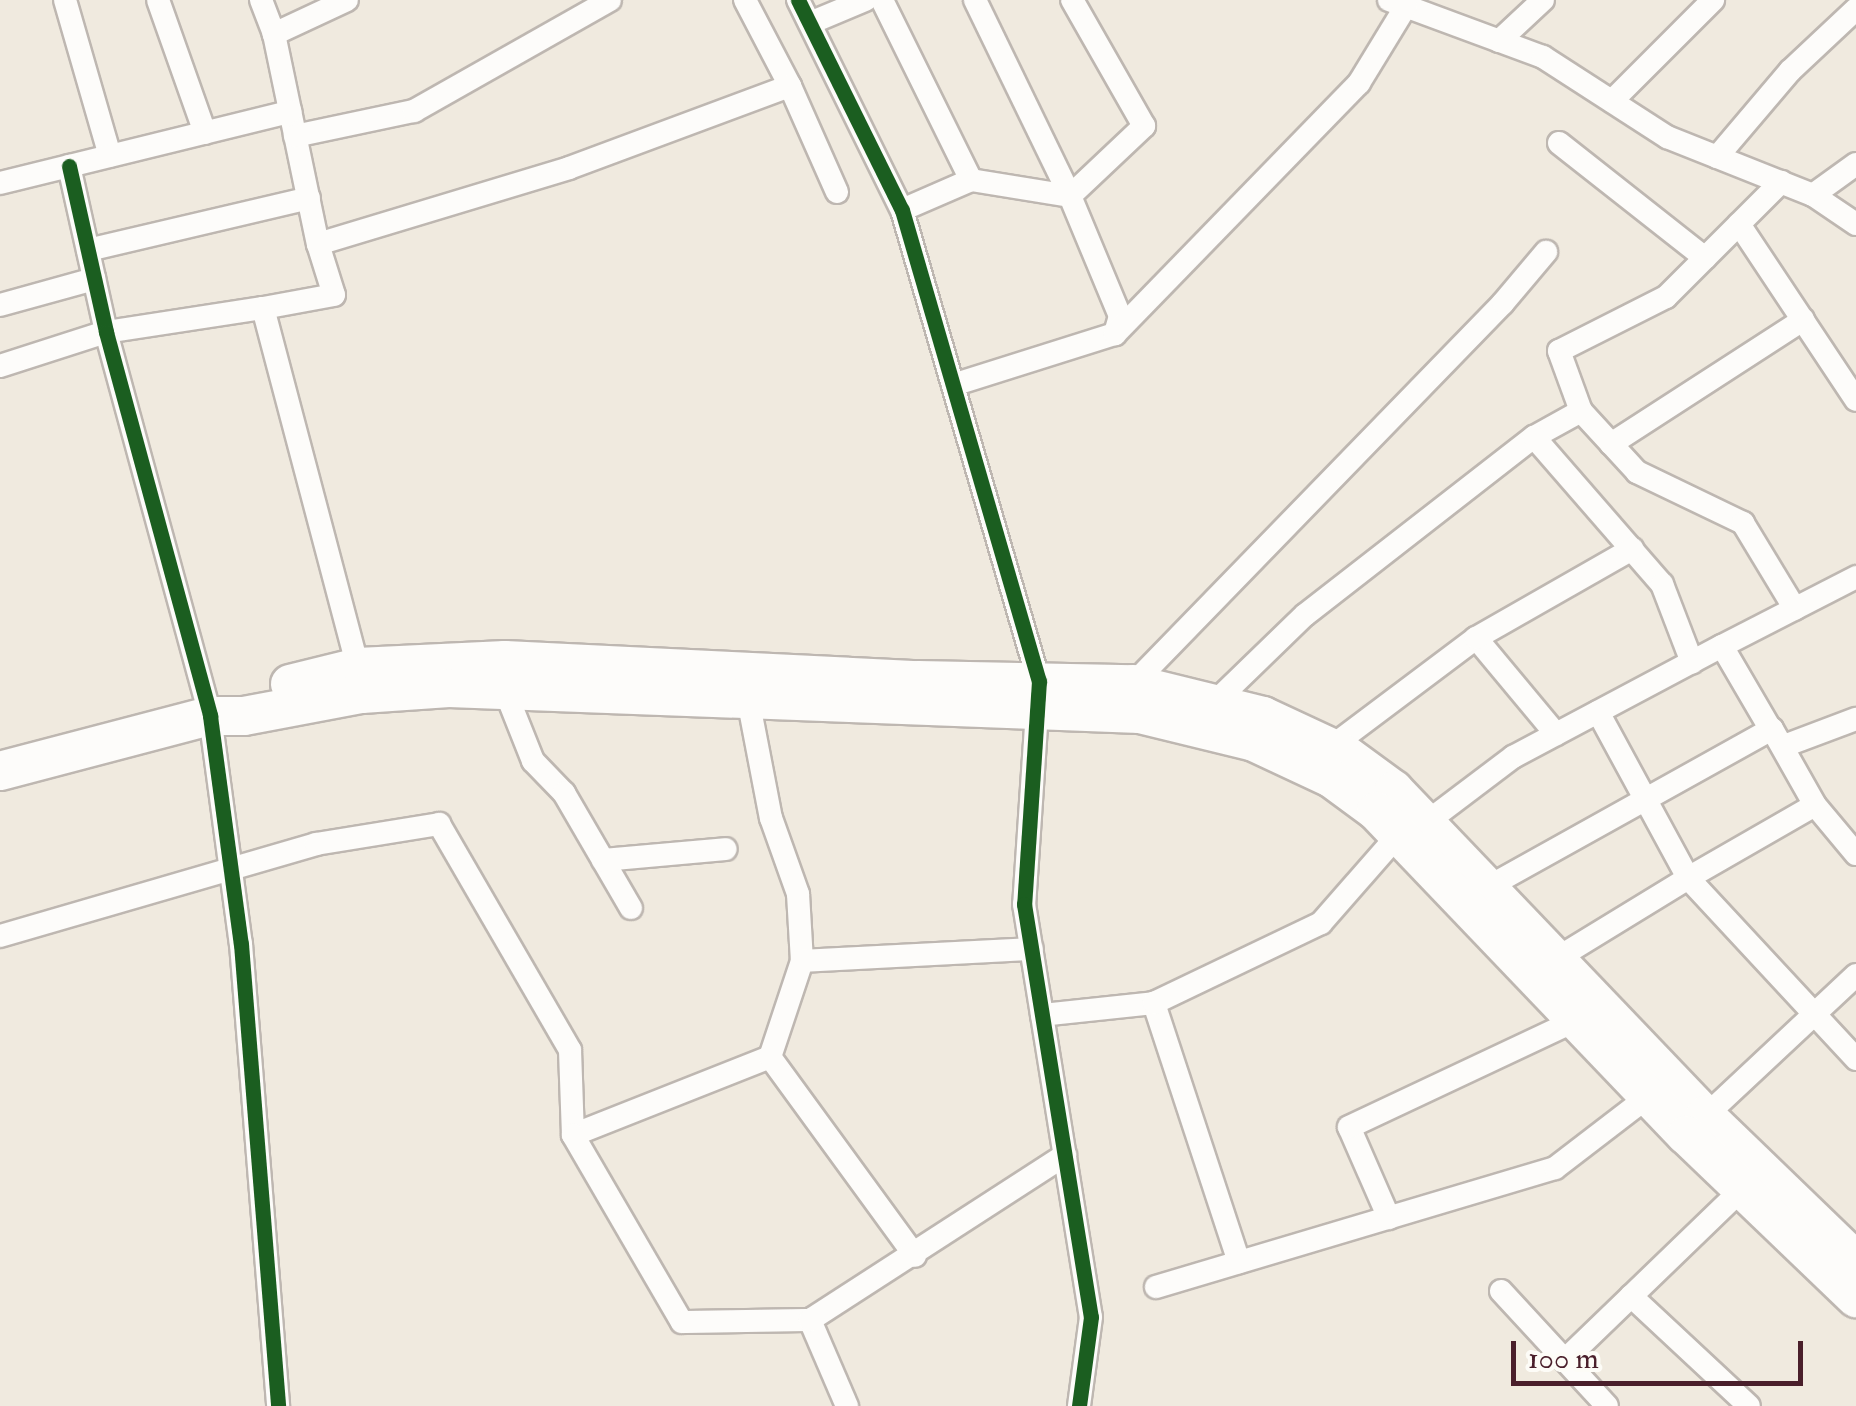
<!DOCTYPE html>
<style>
body{margin:0}
#map{position:relative;width:1856px;height:1406px;overflow:hidden;background:#f0eadf;font-family:"IM FELL Double Pica",serif}
div>[style]{position:absolute}
.roads{filter:drop-shadow(2px 0 #beb7b1) drop-shadow(-2px 0 #beb7b1) drop-shadow(0 2px #beb7b1) drop-shadow(0 -2px #beb7b1)}
.street>*{height:22px;margin:-11px;padding:0 11px;transform-origin:11px;border-radius:11px;background:#fdfcfa}
.primary>*{height:38px;margin:-19px;padding:0 19px;transform-origin:19px;border-radius:19px;background:#fdfcfa}
.cycleway>*{height:15px;margin:-7.5px;padding:0 7.5px;transform-origin:7.5px;border-radius:7.5px;background:#1b5e20}
span{translate:-50% -50%;white-space:nowrap;text-align:center;line-height:1.15;-webkit-text-stroke:10px #fdfcf7;paint-order:stroke}
.scale{position:absolute;left:1511px;top:1341px;width:292px;height:45px;box-sizing:border-box;border:5px solid #4a1f2b;border-top:0;padding-left:12px;font-size:30px;line-height:35px;white-space:nowrap;color:#4a1f2b;-webkit-text-stroke:8px #fdfcf7;paint-order:stroke}
</style>
<div id="map">
<div class="roads">
<div class="street">
<div style="left:65px;top:0;width:162px;rotate:73.9deg"></div>
<div style="left:158px;top:0;width:141px;rotate:70.5deg"></div>
<div style="left:261px;top:0;width:36px;rotate:69deg"></div>
<div style="left:347px;top:0;width:81px;rotate:155deg"></div>
<div style="left:274px;top:34px;width:215px;rotate:78.2deg"></div>
<div style="left:318px;top:244px;width:53px;rotate:72.6deg"></div>
<div style="left:334px;top:295px;width:72px;rotate:169.6deg"></div>
<div style="left:263px;top:308px;width:371px;rotate:75.2deg"></div>
<div style="left:745px;top:0;width:97px;rotate:62.4deg"></div>
<div style="left:798px;top:0;width:234px;rotate:63.7deg"></div>
<div style="left:902px;top:210px;width:491px;rotate:73.8deg"></div>
<div style="left:1039px;top:681px;width:224px;rotate:93.8deg"></div>
<div style="left:1024px;top:904px;width:418px;rotate:80.8deg"></div>
<div style="left:1091px;top:1317px;width:90px;rotate:97.7deg"></div>
<div style="left:882px;top:0;width:201px;rotate:63.7deg"></div>
<div style="left:975px;top:0;width:218px;rotate:64.1deg"></div>
<div style="left:1070px;top:196px;width:130px;rotate:67.4deg"></div>
<div style="left:1120px;top:316px;width:19px;rotate:106deg"></div>
<div style="left:1389px;top:0;width:164px;rotate:20.3deg"></div>
<div style="left:1543px;top:57px;width:148px;rotate:32.8deg"></div>
<div style="left:1667px;top:137px;width:157px;rotate:21.7deg"></div>
<div style="left:1813px;top:195px;width:52px;rotate:34deg"></div>
<div style="left:810px;top:23px;width:60px;rotate:-22.7deg"></div>
<div style="left:1499px;top:41px;width:60px;rotate:-43deg"></div>
<div style="left:1612px;top:101px;width:143px;rotate:-45deg"></div>
<div style="left:295px;top:136px;width:122px;rotate:-11.9deg"></div>
<div style="left:414px;top:111px;width:225px;rotate:-29.5deg"></div>
<div style="left:1559px;top:143px;width:186px;rotate:38.2deg"></div>
<div style="left:1717px;top:157px;width:113px;rotate:-49.7deg"></div>
<div style="left:1790px;top:71px;width:91px;rotate:-43.2deg"></div>
<div style="left:69px;top:166px;width:170px;rotate:77.4deg"></div>
<div style="left:106px;top:332px;width:398px;rotate:74.8deg"></div>
<div style="left:210px;top:716px;width:230px;rotate:82.3deg"></div>
<div style="left:241px;top:944px;width:463px;rotate:85.4deg"></div>
<div style="left:0;top:183px;width:299px;rotate:-13.8deg"></div>
<div style="left:1813px;top:195px;width:53px;rotate:-35.8deg"></div>
<div style="left:1070px;top:196px;width:102px;rotate:-43.4deg"></div>
<div style="left:1144px;top:126px;width:145px;rotate:-119.7deg"></div>
<div style="left:902px;top:210px;width:75px;rotate:-23.5deg"></div>
<div style="left:971px;top:180px;width:100px;rotate:9.2deg"></div>
<div style="left:1739px;top:224px;width:211px;rotate:56.4deg"></div>
<div style="left:318px;top:244px;width:262px;rotate:-16.8deg"></div>
<div style="left:569px;top:168px;width:236px;rotate:-20.4deg"></div>
<div style="left:790px;top:86px;width:116px;rotate:66.1deg"></div>
<div style="left:88px;top:250px;width:227px;rotate:-13.2deg"></div>
<div style="left:0;top:305px;width:98px;rotate:-15.5deg"></div>
<div style="left:0;top:366px;width:111px;rotate:-17.8deg"></div>
<div style="left:106px;top:332px;width:159px;rotate:-8.7deg"></div>
<div style="left:953px;top:385px;width:170px;rotate:-17.5deg"></div>
<div style="left:1115px;top:334px;width:350px;rotate:-45.8deg"></div>
<div style="left:1359px;top:83px;width:90px;rotate:-58.6deg"></div>
<div style="left:1581px;top:411px;width:83px;rotate:47.4deg"></div>
<div style="left:1637px;top:472px;width:118px;rotate:25.7deg"></div>
<div style="left:1743px;top:523px;width:100px;rotate:58.8deg"></div>
<div style="left:1534px;top:437px;width:54px;rotate:-29deg"></div>
<div style="left:1581px;top:411px;width:64px;rotate:-110.1deg"></div>
<div style="left:1559px;top:351px;width:120px;rotate:-26.8deg"></div>
<div style="left:1666px;top:297px;width:163px;rotate:-45deg"></div>
<div style="left:1611px;top:444px;width:229px;rotate:-32.9deg"></div>
<div style="left:1476px;top:638px;width:125px;rotate:50.2deg"></div>
<div style="left:1133px;top:684px;width:531px;rotate:-45.84deg"></div>
<div style="left:1503px;top:303px;width:67px;rotate:-49.9deg"></div>
<div style="left:504px;top:688px;width:79px;rotate:68.3deg"></div>
<div style="left:533px;top:761px;width:45px;rotate:45.9deg"></div>
<div style="left:564px;top:793px;width:133px;rotate:59.8deg"></div>
<div style="left:748px;top:699px;width:121px;rotate:79.1deg"></div>
<div style="left:771px;top:818px;width:81px;rotate:70.4deg"></div>
<div style="left:798px;top:894px;width:67px;rotate:86.6deg"></div>
<div style="left:802px;top:961px;width:230px;rotate:-3deg"></div>
<div style="left:1213px;top:704px;width:128px;rotate:-44.1deg"></div>
<div style="left:1305px;top:615px;width:290px;rotate:-37.9deg"></div>
<div style="left:1534px;top:437px;width:195px;rotate:49deg"></div>
<div style="left:1662px;top:584px;width:84px;rotate:69deg"></div>
<div style="left:1598px;top:712px;width:189px;rotate:61.5deg"></div>
<div style="left:1688px;top:878px;width:146px;rotate:-29.9deg"></div>
<div style="left:1771px;top:730px;width:97px;rotate:-120.3deg"></div>
<div style="left:1722px;top:646px;width:151px;rotate:-27.2deg"></div>
<div style="left:1784px;top:746px;width:77px;rotate:-20.6deg"></div>
<div style="left:1331px;top:747px;width:181px;rotate:-36.9deg"></div>
<div style="left:1476px;top:638px;width:180px;rotate:-29.7deg"></div>
<div style="left:1419px;top:828px;width:118px;rotate:-37.1deg"></div>
<div style="left:1513px;top:757px;width:237px;rotate:-28deg"></div>
<div style="left:603px;top:860px;width:123px;rotate:-5.1deg"></div>
<div style="left:1488px;top:887px;width:325px;rotate:-29.1deg"></div>
<div style="left:1772px;top:729px;width:87px;rotate:60.5deg"></div>
<div style="left:1815px;top:805px;width:64px;rotate:50.1deg"></div>
<div style="left:0;top:936px;width:329px;rotate:-16.2deg"></div>
<div style="left:316px;top:844px;width:125px;rotate:-9.2deg"></div>
<div style="left:439px;top:824px;width:261px;rotate:59.9deg"></div>
<div style="left:570px;top:1050px;width:85px;rotate:88deg"></div>
<div style="left:573px;top:1135px;width:212px;rotate:-21.6deg"></div>
<div style="left:1556px;top:959px;width:155px;rotate:-31.5deg"></div>
<div style="left:1688px;top:878px;width:247px;rotate:47.1deg"></div>
<div style="left:802px;top:961px;width:101px;rotate:108.4deg"></div>
<div style="left:770px;top:1057px;width:246px;rotate:53.9deg"></div>
<div style="left:1042px;top:1015px;width:113px;rotate:-6.1deg"></div>
<div style="left:1699px;top:1122px;width:215px;rotate:-43.1deg"></div>
<div style="left:573px;top:1135px;width:216px;rotate:59.8deg"></div>
<div style="left:682px;top:1322px;width:128px;rotate:-0.9deg"></div>
<div style="left:1389px;top:1218px;width:99px;rotate:-113.7deg"></div>
<div style="left:1349px;top:1127px;width:251px;rotate:-25.2deg"></div>
<div style="left:1239px;top:1262px;width:273px;rotate:-108.2deg"></div>
<div style="left:1154px;top:1003px;width:185px;rotate:-25.6deg"></div>
<div style="left:1321px;top:923px;width:118px;rotate:-48.8deg"></div>
<div style="left:1156px;top:1287px;width:416px;rotate:-16.6deg"></div>
<div style="left:1555px;top:1168px;width:118px;rotate:-37.5deg"></div>
<div style="left:1501px;top:1291px;width:156px;rotate:47.3deg"></div>
<div style="left:1631px;top:1296px;width:161px;rotate:43deg"></div>
<div style="left:1565px;top:1360px;width:245px;rotate:-44deg"></div>
<div style="left:847px;top:1406px;width:94px;rotate:-113.3deg"></div>
<div style="left:810px;top:1320px;width:304px;rotate:-32.9deg"></div>
</div>
<div class="primary">
<div style="left:290px;top:684px;width:70px;rotate:-14deg"></div>
<div style="left:358px;top:667px;width:147px;rotate:-2.7deg"></div>
<div style="left:505px;top:660px;width:413px;rotate:2.8deg"></div>
<div style="left:918px;top:680px;width:215px;rotate:1.1deg"></div>
<div style="left:1133px;top:684px;width:134px;rotate:13.8deg"></div>
<div style="left:1263px;top:716px;width:90px;rotate:24.9deg"></div>
<div style="left:1345px;top:754px;width:61px;rotate:36.3deg"></div>
<div style="left:1394px;top:790px;width:450px;rotate:46.3deg"></div>
<div style="left:1705px;top:1115px;width:210px;rotate:44deg"></div>
<div style="left:0;top:771px;width:217px;rotate:-14.7deg"></div>
<div style="left:210px;top:716px;width:34px"></div>
<div style="left:244px;top:716px;width:120px;rotate:-10.6deg"></div>
<div style="left:362px;top:694px;width:87px;rotate:-3.9deg"></div>
<div style="left:449px;top:688px;width:691px;rotate:2.15deg"></div>
<div style="left:1140px;top:714px;width:117px;rotate:13.8deg"></div>
<div style="left:1254px;top:742px;width:85px;rotate:25.1deg"></div>
<div style="left:1331px;top:778px;width:56px;rotate:36.3deg"></div>
<div style="left:1376px;top:811px;width:448px;rotate:46.3deg"></div>
<div style="left:1686px;top:1135px;width:236px;rotate:43.8deg"></div>
</div>
</div>
<div class="cycleway">
<div style="left:798px;top:0;width:234px;rotate:63.7deg"></div>
<div style="left:902px;top:210px;width:491px;rotate:73.8deg"></div>
<div style="left:1039px;top:681px;width:224px;rotate:93.8deg"></div>
<div style="left:1024px;top:904px;width:418px;rotate:80.8deg"></div>
<div style="left:1091px;top:1317px;width:90px;rotate:97.7deg"></div>
<div style="left:69px;top:166px;width:170px;rotate:77.4deg"></div>
<div style="left:106px;top:332px;width:398px;rotate:74.8deg"></div>
<div style="left:210px;top:716px;width:230px;rotate:82.3deg"></div>
<div style="left:241px;top:944px;width:463px;rotate:85.4deg"></div>
</div>
<div class="scale">100 m</div>
</div>
